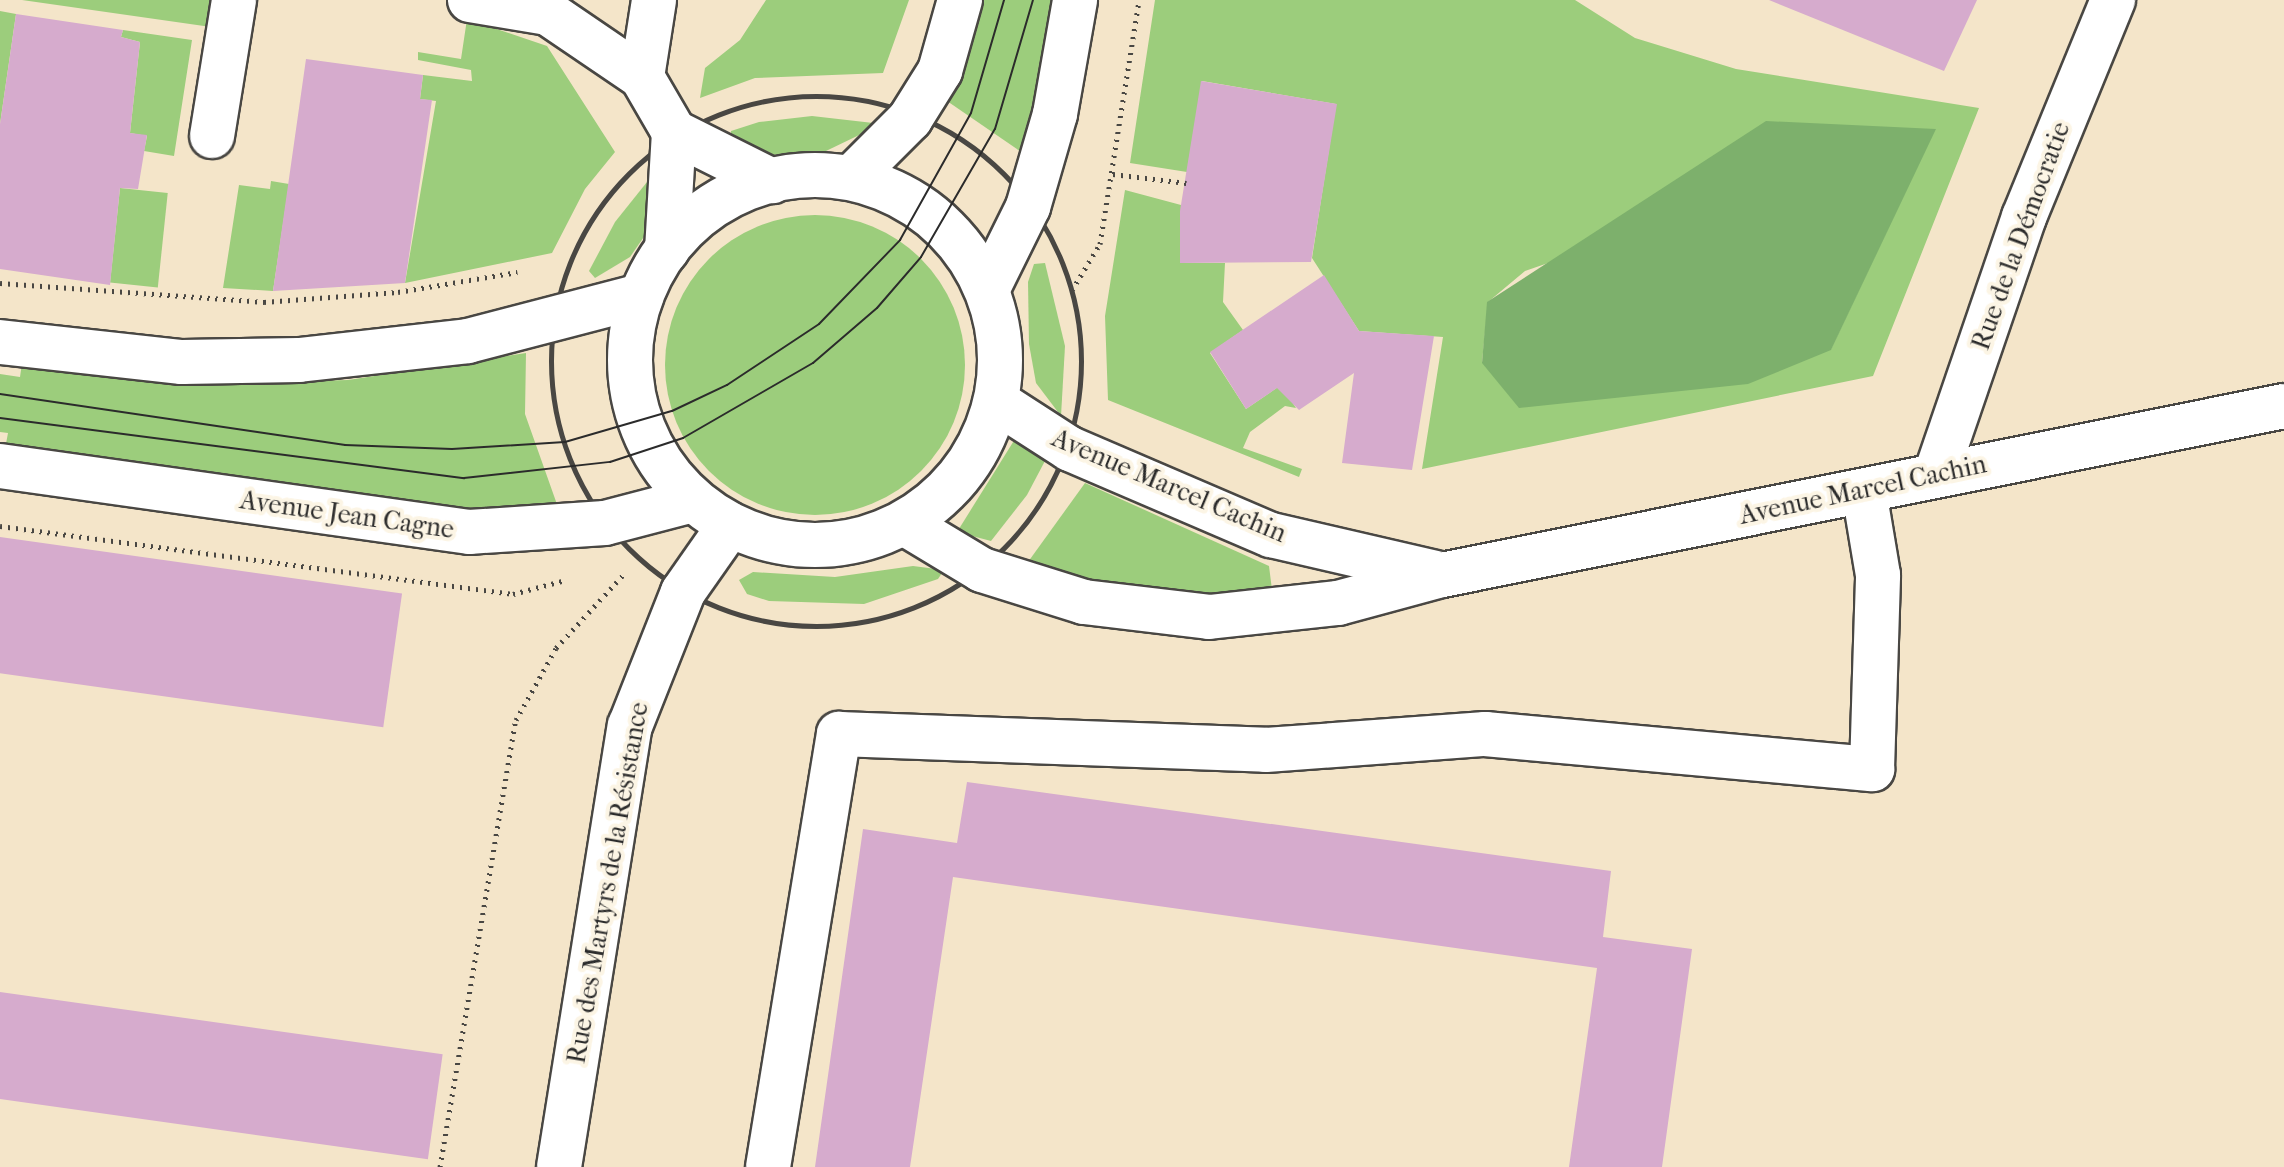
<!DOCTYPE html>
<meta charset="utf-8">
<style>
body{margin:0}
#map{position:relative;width:2284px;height:1167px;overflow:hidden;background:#f4e5c9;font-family:"IM FELL French Canon",serif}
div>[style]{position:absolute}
.green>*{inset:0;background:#9ccd7c;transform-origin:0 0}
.round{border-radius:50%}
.forest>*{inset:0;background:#7db06c}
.building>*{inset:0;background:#d6abcd;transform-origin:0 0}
.path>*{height:5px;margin-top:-2.5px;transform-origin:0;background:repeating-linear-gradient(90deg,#494743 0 2px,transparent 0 8px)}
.path>.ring{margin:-2.5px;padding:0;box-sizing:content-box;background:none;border:5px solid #494743;border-radius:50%}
.roads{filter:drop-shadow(2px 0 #494743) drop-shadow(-2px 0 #494743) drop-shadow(0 2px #494743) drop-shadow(0 -2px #494743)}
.minor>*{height:44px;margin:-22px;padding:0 22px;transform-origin:22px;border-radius:22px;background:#fff}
.minor>.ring{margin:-22px;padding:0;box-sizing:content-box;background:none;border:44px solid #fff;border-radius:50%}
.tram>*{height:2px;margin:-1px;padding:0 1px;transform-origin:1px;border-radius:1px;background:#2b2b2b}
span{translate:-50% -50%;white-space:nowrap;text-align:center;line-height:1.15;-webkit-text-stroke:8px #fcf5e5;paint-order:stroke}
.street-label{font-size:26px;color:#2b2b2b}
</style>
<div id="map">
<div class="green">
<div style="clip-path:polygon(22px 0,215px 0,211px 27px)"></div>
<div style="clip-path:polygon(766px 0,909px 0,883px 73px,755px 78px,700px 98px,705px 68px,740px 40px)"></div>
<div style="clip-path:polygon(977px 0,1056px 0,1024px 154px,947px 101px)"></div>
<div style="clip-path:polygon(evenodd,1155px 0,1575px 0,1635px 38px,1736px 69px,1979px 108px,1873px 376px,1422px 469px,1443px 337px,1359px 331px,1312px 258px,1336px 104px,1202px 81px,1187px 172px,1130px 163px,1155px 0,1935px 129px,1831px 349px,1482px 362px,1488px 302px,1525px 271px,1935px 129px)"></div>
<div style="clip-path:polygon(0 11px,16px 14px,0 124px)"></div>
<div style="clip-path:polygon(467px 19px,547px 46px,615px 152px,585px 189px,552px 253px,405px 283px,436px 101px,420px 99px,423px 75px,472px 81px,471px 70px,418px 60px,418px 52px,461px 59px)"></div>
<div style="clip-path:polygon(123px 30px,192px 40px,174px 156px,144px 151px,147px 136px,130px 133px,140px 42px,121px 37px)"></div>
<div style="clip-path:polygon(812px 116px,882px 124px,826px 151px,772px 155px,731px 139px,731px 131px,759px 122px)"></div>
<div style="clip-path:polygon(651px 177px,650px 228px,630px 257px,595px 278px,589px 271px,615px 222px)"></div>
<div style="clip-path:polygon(271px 181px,289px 184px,273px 291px,223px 288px,239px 185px,270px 189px)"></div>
<div style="left:120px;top:188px;width:48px;height:95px;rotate:6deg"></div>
<div style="clip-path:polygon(1125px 190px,1181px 205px,1180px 263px,1225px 263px,1223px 302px,1243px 330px,1210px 353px,1246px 409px,1281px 385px,1296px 408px,1285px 406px,1250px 432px,1243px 448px,1302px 469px,1299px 477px,1108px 400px,1105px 316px)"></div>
<div class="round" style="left:665px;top:215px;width:300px;height:300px"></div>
<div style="clip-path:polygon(1045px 263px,1065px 346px,1061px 416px,1036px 383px,1029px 344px,1028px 282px,1034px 264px)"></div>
<div style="clip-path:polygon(526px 353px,525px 414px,559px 510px,513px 519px,5px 449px,8px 433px,0 432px,0 374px,20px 377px,22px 363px,234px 383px,348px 380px)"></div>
<div style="clip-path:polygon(1015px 439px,1046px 459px,1027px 495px,991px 541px,957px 532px)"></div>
<div style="clip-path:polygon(1085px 483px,1269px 566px,1272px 590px,1245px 596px,1107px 585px,1028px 562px)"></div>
<div style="clip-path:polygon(913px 566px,944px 570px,938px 579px,864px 604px,769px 601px,747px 594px,739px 580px,753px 572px,835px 577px)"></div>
</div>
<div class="forest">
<div style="clip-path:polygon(1766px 121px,1936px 129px,1831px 350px,1748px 384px,1519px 408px,1482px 363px,1487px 302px)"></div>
</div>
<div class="building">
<div style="clip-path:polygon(1769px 0,1977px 0,1944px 71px)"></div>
<div style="clip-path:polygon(16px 14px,123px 30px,121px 37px,140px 42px,130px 133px,147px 135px,138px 189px,120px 188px,110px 285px,0 269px,0 124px)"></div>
<div style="clip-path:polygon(306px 59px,423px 75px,420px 99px,432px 100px,405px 283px,273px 291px)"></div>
<div style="clip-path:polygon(1201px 81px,1337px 104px,1311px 262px,1180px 263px,1180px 211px)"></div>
<div style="clip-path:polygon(1324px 275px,1359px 331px,1434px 336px,1412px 470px,1342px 463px,1354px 373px,1299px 410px,1277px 388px,1246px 409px,1210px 352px)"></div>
<div style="left:0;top:537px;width:406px;height:135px;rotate:8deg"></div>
<div style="clip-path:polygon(967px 782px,1611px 871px,1603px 937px,1692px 949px,1662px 1167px,1569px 1167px,1597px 968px,953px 877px,910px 1167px,815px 1167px,863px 829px,957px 843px)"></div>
<div style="left:0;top:992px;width:447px;height:106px;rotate:8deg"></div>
</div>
<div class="path">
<div class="ring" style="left:551px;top:96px;width:525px;height:525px"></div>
<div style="left:1113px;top:174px;width:74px;rotate:7deg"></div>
<div style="left:0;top:283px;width:265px;rotate:4.1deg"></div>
<div style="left:264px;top:302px;width:134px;rotate:-4.3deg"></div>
<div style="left:398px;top:292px;width:121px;rotate:-9.5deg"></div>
<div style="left:1072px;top:290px;width:54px;rotate:-58.7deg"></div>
<div style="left:1100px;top:244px;width:247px;rotate:-80.9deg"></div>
<div style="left:0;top:526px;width:517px;rotate:7.55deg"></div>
<div style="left:513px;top:594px;width:55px;rotate:-14.8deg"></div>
<div style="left:440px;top:1167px;width:453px;rotate:-80.4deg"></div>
<div style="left:516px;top:720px;width:82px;rotate:-60.9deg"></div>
<div style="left:556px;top:648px;width:102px;rotate:-47.4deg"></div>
</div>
<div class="roads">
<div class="minor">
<div style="left:470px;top:0;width:79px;rotate:9.5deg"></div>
<div style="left:548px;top:13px;width:114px;rotate:34.2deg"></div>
<div style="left:642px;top:77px;width:64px;rotate:59.8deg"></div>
<div style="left:642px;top:77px;width:78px;rotate:-81.1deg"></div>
<div style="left:212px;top:136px;width:138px;rotate:-80.8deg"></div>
<div class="ring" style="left:630px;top:175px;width:326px;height:326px"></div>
<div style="left:853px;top:176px;width:81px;rotate:-45deg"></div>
<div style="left:910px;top:119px;width:57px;rotate:-58deg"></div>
<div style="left:940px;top:71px;width:74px;rotate:-74.3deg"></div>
<div style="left:667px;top:250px;width:118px;rotate:-86.6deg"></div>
<div style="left:674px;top:132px;width:110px;rotate:26.6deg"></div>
<div style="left:987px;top:290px;width:93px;rotate:-63.7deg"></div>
<div style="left:1028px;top:207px;width:97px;rotate:-73.8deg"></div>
<div style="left:1055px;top:114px;width:116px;rotate:-80deg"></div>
<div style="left:0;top:342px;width:183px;rotate:6.3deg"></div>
<div style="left:182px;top:362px;width:117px;rotate:-1deg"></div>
<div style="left:299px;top:360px;width:170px;rotate:-6.4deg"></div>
<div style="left:468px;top:341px;width:179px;rotate:-14.6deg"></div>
<div style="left:997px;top:402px;width:87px;rotate:32.8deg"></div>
<div style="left:1070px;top:449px;width:219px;rotate:23.2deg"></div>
<div style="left:1271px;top:535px;width:168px;rotate:13deg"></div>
<div style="left:0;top:466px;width:474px;rotate:8deg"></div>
<div style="left:469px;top:532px;width:136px;rotate:-3.8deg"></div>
<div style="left:605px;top:523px;width:91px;rotate:-14.6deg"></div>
<div style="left:1936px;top:474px;width:272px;rotate:-71.1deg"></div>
<div style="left:2024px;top:217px;width:235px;rotate:-67.7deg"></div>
<div style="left:904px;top:523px;width:91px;rotate:31.1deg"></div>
<div style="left:982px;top:570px;width:107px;rotate:17.4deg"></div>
<div style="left:1084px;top:602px;width:126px;rotate:6.8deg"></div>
<div style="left:1209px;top:617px;width:130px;rotate:-6.2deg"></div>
<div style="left:1338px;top:603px;width:108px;rotate:-15.1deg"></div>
<div style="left:1442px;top:575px;width:859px;rotate:-11.35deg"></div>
<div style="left:559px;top:1167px;width:447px;rotate:-80.9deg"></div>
<div style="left:630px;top:726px;width:144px;rotate:-68.4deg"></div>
<div style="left:683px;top:592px;width:82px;rotate:-55deg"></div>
<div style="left:768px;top:1167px;width:439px;rotate:-80.7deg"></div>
<div style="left:839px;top:734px;width:427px;rotate:2.1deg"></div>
<div style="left:1266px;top:750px;width:220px;rotate:-4.2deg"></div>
<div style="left:1485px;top:734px;width:389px;rotate:5.2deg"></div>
<div style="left:1872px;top:769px;width:194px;rotate:-88.2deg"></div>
<div style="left:1878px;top:575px;width:85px;rotate:-99.5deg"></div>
</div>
</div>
<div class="tram">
<div style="left:0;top:394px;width:349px;rotate:8.4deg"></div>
<div style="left:345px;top:445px;width:107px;rotate:2.1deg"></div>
<div style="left:452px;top:449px;width:113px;rotate:-3.5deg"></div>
<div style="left:565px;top:442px;width:111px;rotate:-16.2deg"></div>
<div style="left:672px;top:411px;width:61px;rotate:-25.3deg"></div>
<div style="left:727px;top:385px;width:110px;rotate:-33.5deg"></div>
<div style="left:819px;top:324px;width:117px;rotate:-46deg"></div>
<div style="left:900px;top:240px;width:145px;rotate:-60.8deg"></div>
<div style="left:971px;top:113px;width:118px;rotate:-73.7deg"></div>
<div style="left:0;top:418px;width:468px;rotate:7.4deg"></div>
<div style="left:464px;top:478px;width:147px;rotate:-6.3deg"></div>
<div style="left:610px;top:462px;width:77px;rotate:-18.2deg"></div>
<div style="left:683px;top:438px;width:150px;rotate:-30deg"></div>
<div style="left:813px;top:363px;width:84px;rotate:-40.7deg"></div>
<div style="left:877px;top:308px;width:67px;rotate:-49.2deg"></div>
<div style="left:921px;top:257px;width:148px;rotate:-60deg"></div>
<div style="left:995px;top:129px;width:134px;rotate:-73.6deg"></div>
</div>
<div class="street-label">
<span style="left:2021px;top:236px;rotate:-70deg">Rue de la Démocratie</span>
<span style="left:1169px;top:486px;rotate:23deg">Avenue Marcel Cachin</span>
<span style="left:1863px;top:490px;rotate:-12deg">Avenue Marcel Cachin</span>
<span style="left:347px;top:515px;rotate:8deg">Avenue Jean Cagne</span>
<span style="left:608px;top:883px;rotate:-80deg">Rue des Martyrs de la Résistance</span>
</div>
</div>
